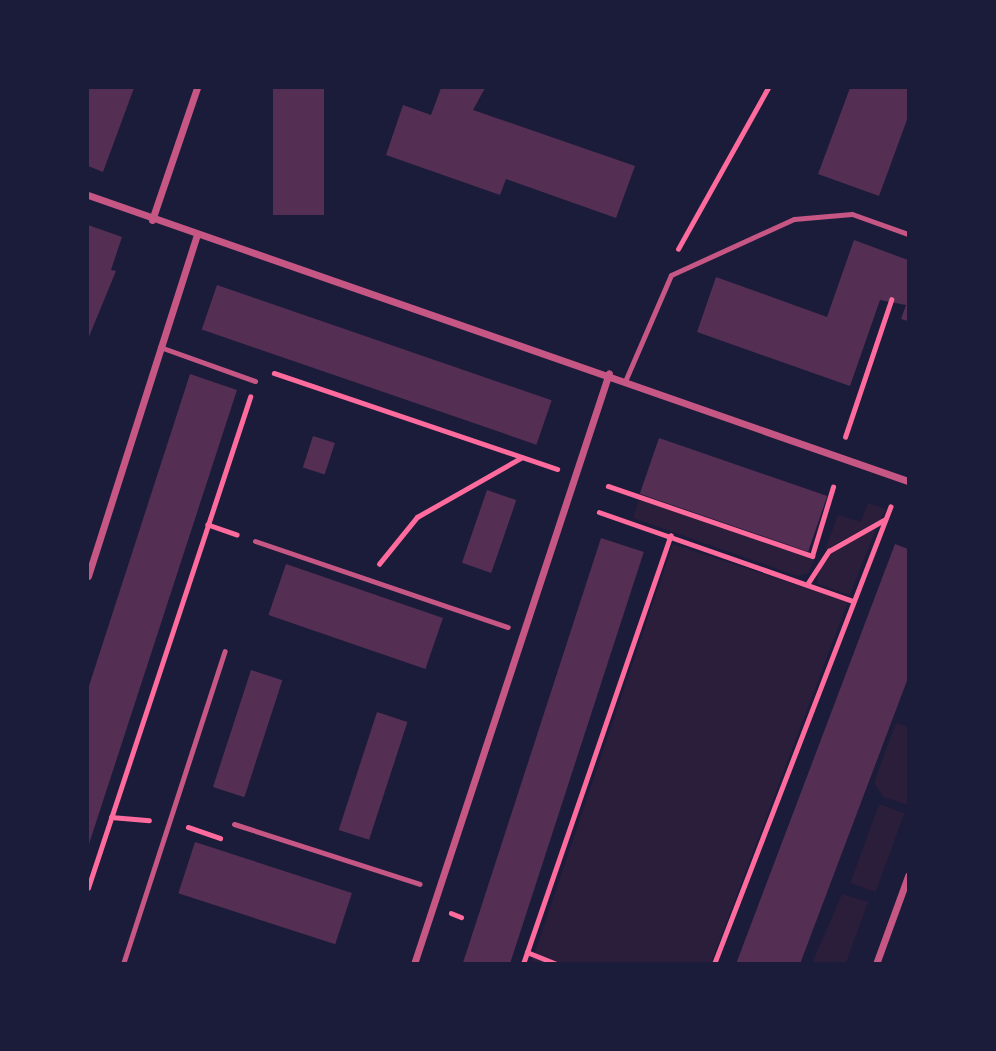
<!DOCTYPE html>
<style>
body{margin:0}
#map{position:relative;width:996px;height:1051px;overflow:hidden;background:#1b1b3a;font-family:"Work Sans",sans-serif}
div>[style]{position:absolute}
.green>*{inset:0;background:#2a1e3b;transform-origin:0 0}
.building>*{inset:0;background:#542f53;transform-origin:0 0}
.path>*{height:4.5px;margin:-2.25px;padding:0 2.25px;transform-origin:2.25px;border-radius:2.25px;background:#ff6b9d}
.service>*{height:5px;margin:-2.5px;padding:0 2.5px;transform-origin:2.5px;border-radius:2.5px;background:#c65784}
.minor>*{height:7px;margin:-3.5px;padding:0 3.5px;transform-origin:3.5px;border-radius:3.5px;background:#c65784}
span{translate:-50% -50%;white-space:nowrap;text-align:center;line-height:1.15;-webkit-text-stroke:5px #1b1b3a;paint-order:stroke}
.frame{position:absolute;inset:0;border:89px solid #1b1b3a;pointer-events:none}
</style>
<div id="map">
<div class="green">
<div style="clip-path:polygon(639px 499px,814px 560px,809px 573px,797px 576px,633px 518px)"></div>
<div style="clip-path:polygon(868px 503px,886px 509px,881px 519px,825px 550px,838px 515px,861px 522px)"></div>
<div style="clip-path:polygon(878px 524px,850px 595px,818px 584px,817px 572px,834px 551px)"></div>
<div style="clip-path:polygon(673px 544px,848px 602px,711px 963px,531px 964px)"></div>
<div style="clip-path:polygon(896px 723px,908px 727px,908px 805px,883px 797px,874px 782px)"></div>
<div style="left:879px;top:804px;width:27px;height:84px;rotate:20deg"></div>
<div style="clip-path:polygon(842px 894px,868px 902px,846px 963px,812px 963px)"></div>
</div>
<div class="building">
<div style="clip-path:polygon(88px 88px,134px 88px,103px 172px,88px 166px)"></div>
<div style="left:273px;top:88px;width:51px;height:127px"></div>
<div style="clip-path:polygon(441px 88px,485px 88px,473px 110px,635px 166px,616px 218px,506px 179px,500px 195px,386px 155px,403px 105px,431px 115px)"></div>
<div style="clip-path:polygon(850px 88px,908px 88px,908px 117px,879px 196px,818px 174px)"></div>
<div style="clip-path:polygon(88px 225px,122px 237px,111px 270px,116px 271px,88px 339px)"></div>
<div style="clip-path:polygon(854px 240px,908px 260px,908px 321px,901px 319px,906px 305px,880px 300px,850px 386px,697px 332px,716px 277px,827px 317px)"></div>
<div style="left:217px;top:285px;width:354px;height:47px;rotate:19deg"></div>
<div style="clip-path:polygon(190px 374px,237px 390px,88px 847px,88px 689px)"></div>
<div style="left:313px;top:436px;width:23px;height:33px;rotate:18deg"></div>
<div style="left:659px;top:438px;width:178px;height:59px;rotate:19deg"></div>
<div style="left:487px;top:490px;width:31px;height:77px;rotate:19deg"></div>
<div style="left:601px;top:538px;width:45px;height:451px;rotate:18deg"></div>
<div style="clip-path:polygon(895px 544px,908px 549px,908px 678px,800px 964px,736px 964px)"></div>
<div style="left:286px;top:564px;width:166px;height:54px;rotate:19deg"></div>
<div style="left:251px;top:670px;width:33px;height:123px;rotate:18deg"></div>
<div style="left:377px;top:712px;width:32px;height:124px;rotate:18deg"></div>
<div style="left:195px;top:842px;width:165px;height:54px;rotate:18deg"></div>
</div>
<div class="path">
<div style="left:678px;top:249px;width:184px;rotate:-60.8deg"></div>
<div style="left:274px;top:373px;width:299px;rotate:18.7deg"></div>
<div style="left:845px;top:437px;width:145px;rotate:-71.4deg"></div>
<div style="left:608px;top:486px;width:216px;rotate:18.9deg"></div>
<div style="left:812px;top:556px;width:72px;rotate:-73.1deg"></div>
<div style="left:599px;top:512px;width:269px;rotate:19.3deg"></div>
<div style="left:237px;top:535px;width:31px;rotate:-161deg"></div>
<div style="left:208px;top:525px;width:135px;rotate:-71.8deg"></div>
<div style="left:379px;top:564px;width:60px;rotate:-51deg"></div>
<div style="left:417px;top:517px;width:120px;rotate:-29.6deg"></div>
<div style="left:808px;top:583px;width:38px;rotate:-57deg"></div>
<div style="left:829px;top:551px;width:63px;rotate:-29.4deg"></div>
<div style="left:111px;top:817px;width:38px;rotate:5deg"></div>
<div style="left:188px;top:827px;width:34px;rotate:19deg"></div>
<div style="left:88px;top:888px;width:382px;rotate:-71.7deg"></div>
<div style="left:451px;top:913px;width:11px;rotate:22deg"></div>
<div style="left:527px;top:952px;width:31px;rotate:22deg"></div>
<div style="left:523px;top:964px;width:453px;rotate:-71deg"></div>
<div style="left:714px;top:964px;width:490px;rotate:-68.9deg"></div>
</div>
<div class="service">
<div style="left:160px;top:347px;width:101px;rotate:19.7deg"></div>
<div style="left:626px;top:379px;width:113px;rotate:-66.6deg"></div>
<div style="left:671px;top:275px;width:135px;rotate:-24.5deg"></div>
<div style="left:794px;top:219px;width:58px;rotate:-4.9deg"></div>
<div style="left:852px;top:214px;width:59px;rotate:19.7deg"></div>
<div style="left:255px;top:541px;width:267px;rotate:18.8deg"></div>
<div style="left:234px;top:824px;width:195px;rotate:17.9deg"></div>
<div style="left:123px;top:964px;width:329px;rotate:-72deg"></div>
</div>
<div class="minor">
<div style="left:88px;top:195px;width:868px;rotate:19.23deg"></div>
<div style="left:152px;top:220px;width:139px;rotate:-71.2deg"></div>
<div style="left:88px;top:576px;width:359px;rotate:-72.3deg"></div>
<div style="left:414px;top:964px;width:622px;rotate:-71.74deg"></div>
<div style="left:876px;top:964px;width:94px;rotate:-70deg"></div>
</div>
<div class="frame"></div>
</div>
